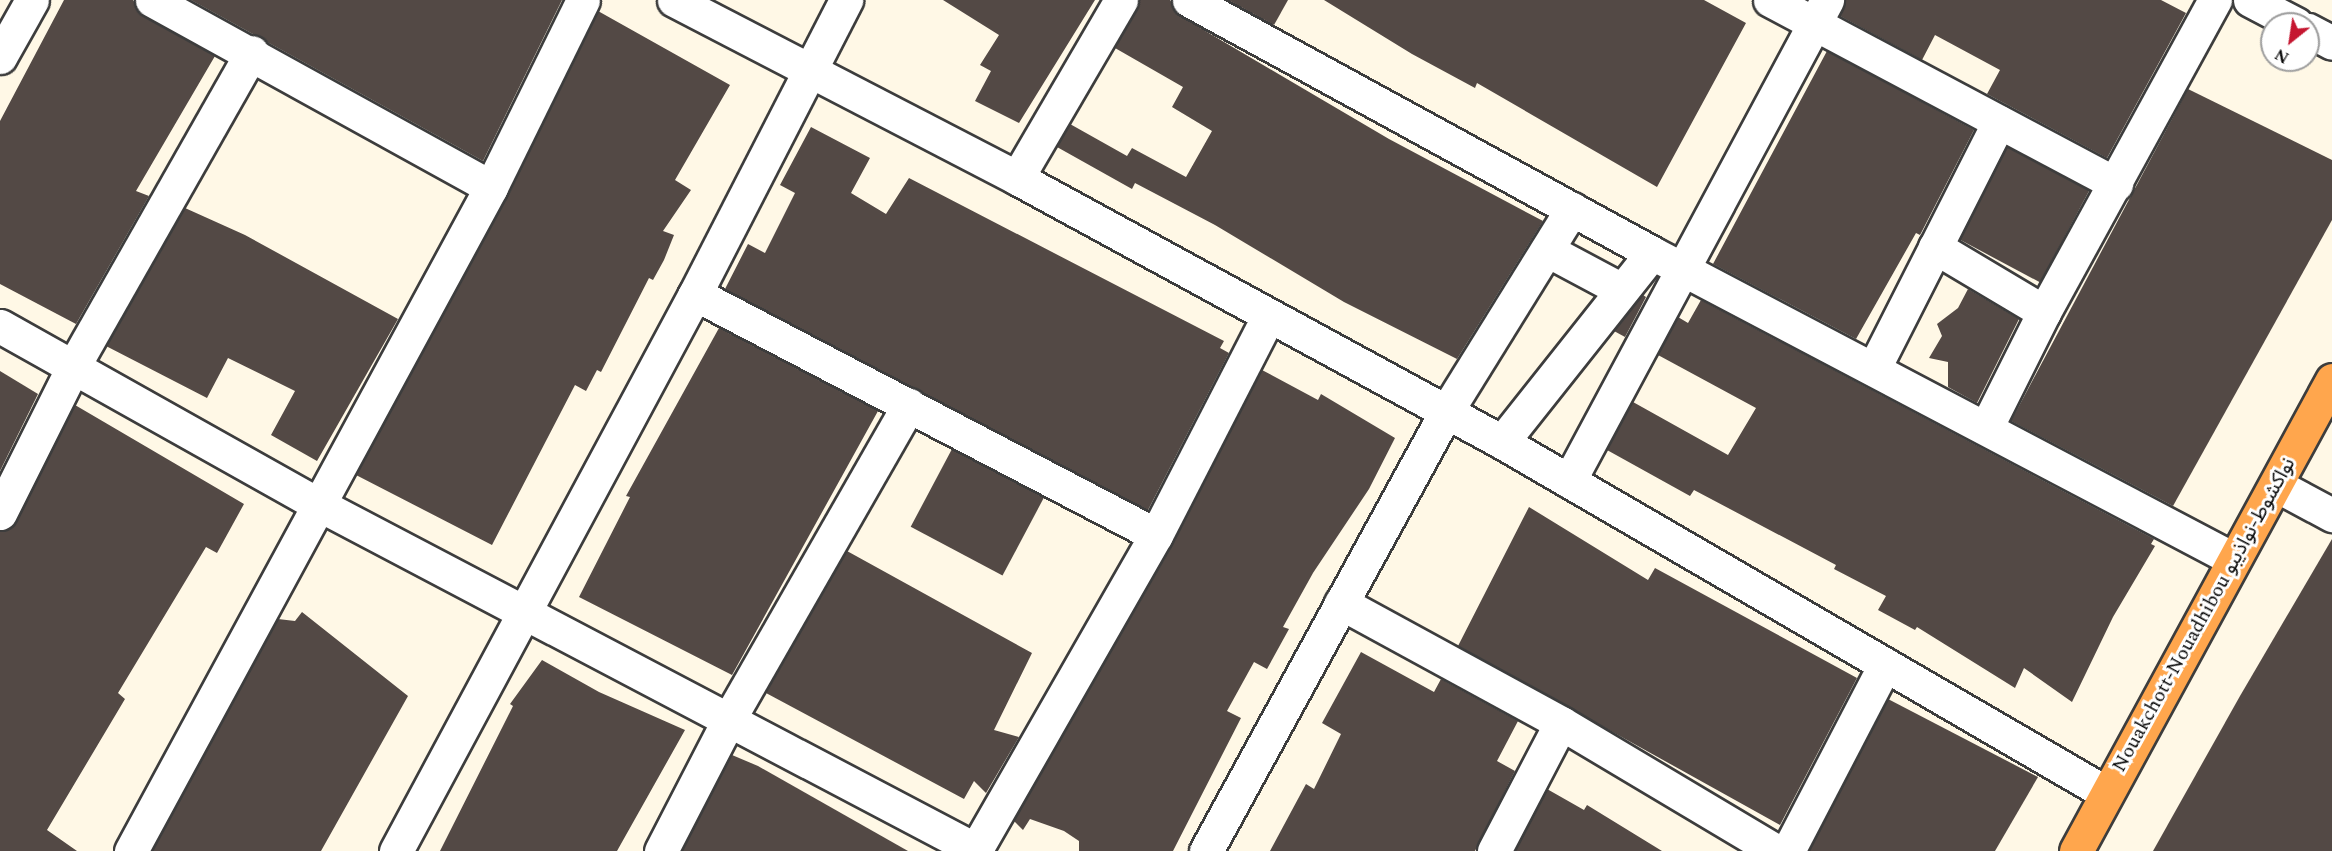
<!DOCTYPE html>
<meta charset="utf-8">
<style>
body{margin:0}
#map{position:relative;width:2332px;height:851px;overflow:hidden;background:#fff8e6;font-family:Spectral,"Noto Sans Arabic",serif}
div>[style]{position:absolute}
.building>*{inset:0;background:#534945;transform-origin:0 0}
.roads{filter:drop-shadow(2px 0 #3d3d3d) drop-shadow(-2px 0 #3d3d3d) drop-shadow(0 2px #3d3d3d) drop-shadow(0 -2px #3d3d3d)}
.minor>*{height:33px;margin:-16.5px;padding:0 16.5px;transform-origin:16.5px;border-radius:16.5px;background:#fff}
.trunk>*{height:33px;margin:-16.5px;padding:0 16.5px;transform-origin:16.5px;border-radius:16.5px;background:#ffa64d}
span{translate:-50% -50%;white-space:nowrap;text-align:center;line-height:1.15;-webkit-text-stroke:6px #fff;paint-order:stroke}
.street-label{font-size:20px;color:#0a0a0a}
.north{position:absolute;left:2260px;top:12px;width:60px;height:60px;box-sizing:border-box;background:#fff;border:2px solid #9d9d9d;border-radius:50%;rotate:210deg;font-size:16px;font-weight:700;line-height:24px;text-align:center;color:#0a0a0a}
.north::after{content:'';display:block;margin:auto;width:21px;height:27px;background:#c51630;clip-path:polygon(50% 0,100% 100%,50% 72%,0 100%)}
</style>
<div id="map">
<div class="building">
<div style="clip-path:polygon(64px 0,133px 0,143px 16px,215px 56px,136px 191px,149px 196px,76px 324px,0 284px,0 121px)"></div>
<div style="clip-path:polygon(191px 0,562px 0,483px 161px)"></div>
<div style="clip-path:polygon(943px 0,1095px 0,1019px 123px,975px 101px,991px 71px,980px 65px,999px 35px)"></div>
<div style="clip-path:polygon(1140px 0,1170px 0,1180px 16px,1389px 139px,1543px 221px,1457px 359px,1344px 302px,1215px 225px,1135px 183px,1132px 189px,1057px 147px,1070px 124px,1127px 156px,1132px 148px,1186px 177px,1212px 131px,1172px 107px,1183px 87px,1115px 48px)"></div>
<div style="clip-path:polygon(1228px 0,1288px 0,1274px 25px)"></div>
<div style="clip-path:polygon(1324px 0,1704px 0,1746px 23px,1657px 187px,1477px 83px,1475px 88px,1412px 54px)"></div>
<div style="clip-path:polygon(1846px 0,2161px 0,2186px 13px,2107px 158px,1987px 94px,2000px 70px,1935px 35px,1922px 60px,1840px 16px)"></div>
<div style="clip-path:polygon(598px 11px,730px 85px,675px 180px,691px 190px,663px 231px,674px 235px,664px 260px,653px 280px,649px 278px,601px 372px,597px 370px,586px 391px,575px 385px,492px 545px,356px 475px,508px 196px)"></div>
<div style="clip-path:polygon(1827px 51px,1974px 130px,1920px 235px,1916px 233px,1856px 339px,1713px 264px)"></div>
<div style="clip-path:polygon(2188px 89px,2332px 160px,2332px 220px,2173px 506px,2011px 421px)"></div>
<div style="clip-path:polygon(811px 127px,870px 158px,851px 193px,886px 214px,909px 178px,1224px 341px,1220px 348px,1229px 353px,1148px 510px,725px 289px,748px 244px,765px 253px,795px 193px,780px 185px)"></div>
<div style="left:2007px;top:147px;width:93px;height:104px;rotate:28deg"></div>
<div style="clip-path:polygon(185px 208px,245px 235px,398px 319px,317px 461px,271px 435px,295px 391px,228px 358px,207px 398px,106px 346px)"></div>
<div style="clip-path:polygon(1968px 289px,2019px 319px,1977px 403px,1948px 387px,1948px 362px,1929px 358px,1942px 336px,1937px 324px,1958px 308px)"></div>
<div style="clip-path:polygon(1643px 295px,1646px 297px,1625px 337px,1614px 331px)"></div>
<div style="clip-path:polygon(1701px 300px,2154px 539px,2151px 544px,2155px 546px,2113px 617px,2072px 702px,2024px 668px,2015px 688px,1917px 627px,1915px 630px,1878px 610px,1886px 596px,1834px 569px,1836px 565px,1694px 490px,1690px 496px,1607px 450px,1633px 402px,1728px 455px,1756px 408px,1658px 355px,1678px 317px,1688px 323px)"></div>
<div style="clip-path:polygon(719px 328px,878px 411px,732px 675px,579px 597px,630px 497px,626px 496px)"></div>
<div style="clip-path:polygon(1262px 370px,1318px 400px,1321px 394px,1395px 438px,1369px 489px,1313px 573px,1283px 627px,1289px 629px,1267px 669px,1254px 662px,1227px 711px,1241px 718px,1173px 851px,1079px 851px,1079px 841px,1064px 831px,1030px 819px,1023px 830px,1014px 821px,1173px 544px)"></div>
<div style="clip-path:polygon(0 371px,38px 394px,0 471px)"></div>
<div style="clip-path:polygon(75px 405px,244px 504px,217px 553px,206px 547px,118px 693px,125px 699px,47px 830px,77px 851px,0 851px,0 532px,17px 521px)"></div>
<div style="left:952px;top:449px;width:104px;height:88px;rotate:28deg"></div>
<div style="clip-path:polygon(1529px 507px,1648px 580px,1655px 568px,1857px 678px,1780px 825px,1458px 646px)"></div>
<div style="clip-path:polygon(2332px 539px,2332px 851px,2153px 851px,2240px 696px)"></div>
<div style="clip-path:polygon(847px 551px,1032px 653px,994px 730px,1019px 737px,986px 793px,974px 781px,964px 799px,766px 693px)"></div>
<div style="clip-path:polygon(302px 612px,408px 696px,321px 851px,152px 851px,278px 619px,295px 621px)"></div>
<div style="clip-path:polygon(1361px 652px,1434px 692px,1441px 679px,1518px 721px,1497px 761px,1515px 771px,1475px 851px,1270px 851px,1306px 784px,1314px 789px,1341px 734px,1322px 723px)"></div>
<div style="clip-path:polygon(542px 660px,599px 692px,685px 730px,617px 851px,440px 851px,513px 706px,510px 704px)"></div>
<div style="clip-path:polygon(1888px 699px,2038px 777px,1995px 851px,1809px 851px)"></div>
<div style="clip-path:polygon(732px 755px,758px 766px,908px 851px,682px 851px)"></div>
<div style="clip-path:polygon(1547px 789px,1584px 810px,1587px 805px,1662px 851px,1515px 851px)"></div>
</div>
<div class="roads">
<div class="minor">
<div style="left:152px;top:0;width:387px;rotate:28.9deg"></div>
<div style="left:674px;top:0;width:386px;rotate:27.4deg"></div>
<div style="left:1017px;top:178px;width:552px;rotate:28.56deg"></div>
<div style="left:1502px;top:442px;width:699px;rotate:30.16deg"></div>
<div style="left:1189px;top:0;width:528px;rotate:28.65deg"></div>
<div style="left:1652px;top:253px;width:657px;rotate:27.77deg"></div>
<div style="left:1770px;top:0;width:392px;rotate:28deg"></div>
<div style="left:2250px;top:0;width:52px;rotate:27.6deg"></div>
<div style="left:2308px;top:30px;width:27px;rotate:28deg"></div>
<div style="left:0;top:57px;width:65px;rotate:-60.7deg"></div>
<div style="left:1017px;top:178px;width:206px;rotate:-59.7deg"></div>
<div style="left:1935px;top:247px;width:127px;rotate:30.8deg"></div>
<div style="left:1547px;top:250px;width:85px;rotate:28.1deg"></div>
<div style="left:695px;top:294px;width:520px;rotate:27.6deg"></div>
<div style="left:0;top:326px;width:362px;rotate:29.3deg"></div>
<div style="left:316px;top:503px;width:748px;rotate:27.73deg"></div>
<div style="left:1874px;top:368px;width:276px;rotate:-63.1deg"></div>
<div style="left:1987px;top:426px;width:127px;rotate:-63.4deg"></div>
<div style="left:2044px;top:312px;width:356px;rotate:-61.3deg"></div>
<div style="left:1502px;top:442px;width:241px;rotate:-51.6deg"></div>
<div style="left:1569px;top:481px;width:546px;rotate:-61.79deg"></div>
<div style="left:2276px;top:485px;width:64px;rotate:28.2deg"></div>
<div style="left:0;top:513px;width:163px;rotate:-63.4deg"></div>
<div style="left:73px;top:367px;width:362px;rotate:-60.4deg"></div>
<div style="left:1341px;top:603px;width:251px;rotate:28.6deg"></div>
<div style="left:1561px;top:723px;width:250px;rotate:30.8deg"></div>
<div style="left:131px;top:851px;width:755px;rotate:-61.53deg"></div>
<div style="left:491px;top:187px;width:208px;rotate:-63.8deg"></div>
<div style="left:396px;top:851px;width:632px;rotate:-61.77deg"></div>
<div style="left:695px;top:294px;width:331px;rotate:-62.8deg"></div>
<div style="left:661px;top:851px;width:148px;rotate:-62.7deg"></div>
<div style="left:729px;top:719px;width:362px;rotate:-60.2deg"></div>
<div style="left:975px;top:851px;width:364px;rotate:-60.2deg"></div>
<div style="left:1156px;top:535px;width:245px;rotate:-62.8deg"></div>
<div style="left:1206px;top:851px;width:500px;rotate:-61.33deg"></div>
<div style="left:1446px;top:412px;width:239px;rotate:-58.2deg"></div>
<div style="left:1494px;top:851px;width:144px;rotate:-62.4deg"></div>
<div style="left:1788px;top:851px;width:210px;rotate:-62.5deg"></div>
</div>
<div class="trunk">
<div style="left:2076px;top:851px;width:536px;rotate:-61.47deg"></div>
</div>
</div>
<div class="street-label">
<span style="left:2204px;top:615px;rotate:-61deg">Nouakchott-Nouadhibou نواكشوط-نواذيبو</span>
</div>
<div class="north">N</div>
</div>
